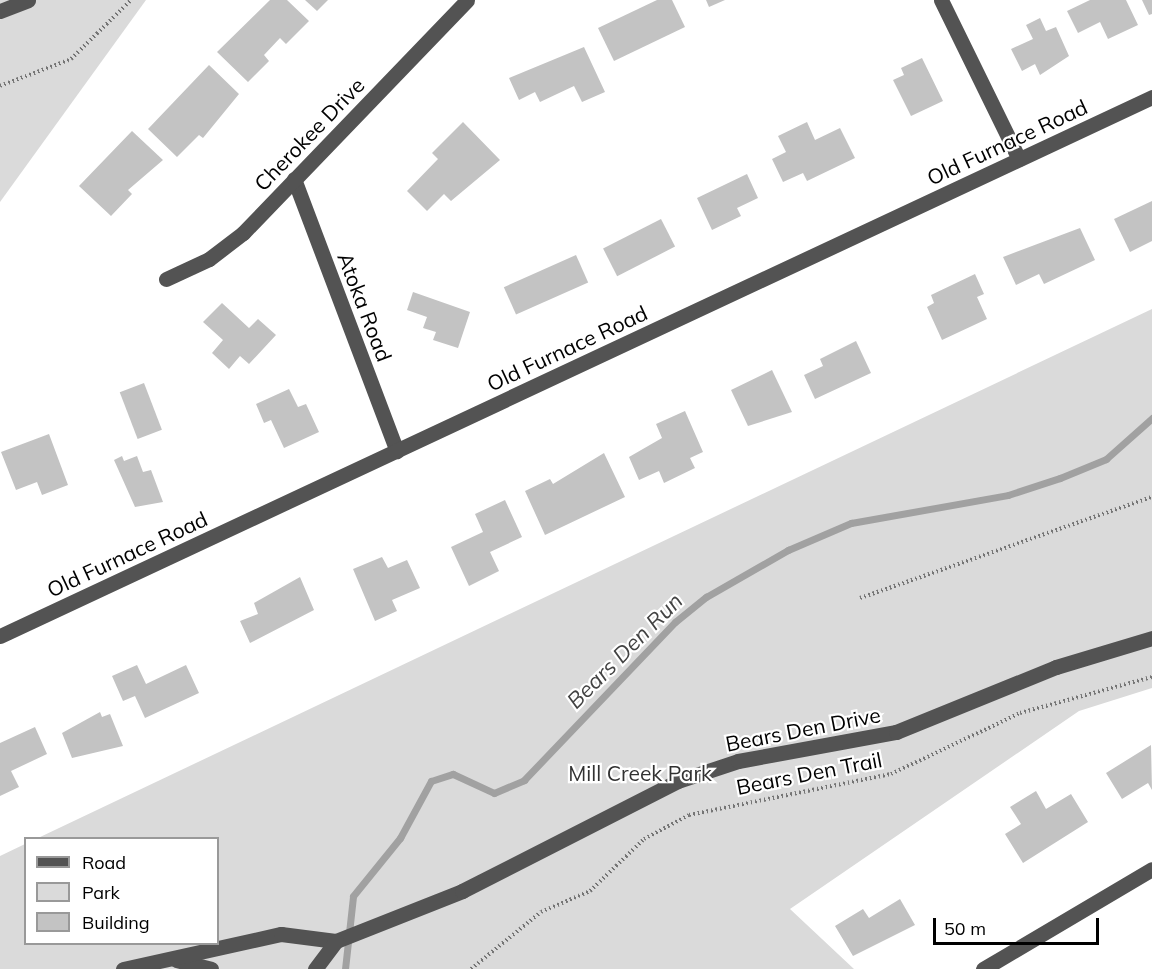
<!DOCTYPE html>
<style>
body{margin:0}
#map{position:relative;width:1152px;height:969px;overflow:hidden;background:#fff;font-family:Mulish,sans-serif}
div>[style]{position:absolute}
.green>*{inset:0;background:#dadada}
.stream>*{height:7px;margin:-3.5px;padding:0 3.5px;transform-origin:3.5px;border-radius:3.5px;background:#a1a1a1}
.building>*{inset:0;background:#c3c3c3;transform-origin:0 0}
.path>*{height:4px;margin-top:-2px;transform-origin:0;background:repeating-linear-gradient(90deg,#757575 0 1.5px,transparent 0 4.5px)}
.minor>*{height:15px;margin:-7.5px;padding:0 7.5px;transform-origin:7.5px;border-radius:7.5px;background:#535353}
span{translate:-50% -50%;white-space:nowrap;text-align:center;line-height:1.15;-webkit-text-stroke:4.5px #fff;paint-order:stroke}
.street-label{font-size:21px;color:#000}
.park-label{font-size:21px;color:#313131}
.water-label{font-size:22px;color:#424242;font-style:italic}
.legend{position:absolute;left:24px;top:837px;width:195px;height:108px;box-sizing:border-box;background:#fff;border:2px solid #999;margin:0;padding:8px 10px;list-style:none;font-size:18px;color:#000}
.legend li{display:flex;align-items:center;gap:12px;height:30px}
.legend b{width:30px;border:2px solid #999}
.scale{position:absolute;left:933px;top:918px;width:166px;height:27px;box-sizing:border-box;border:3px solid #000;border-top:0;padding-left:8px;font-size:18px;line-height:21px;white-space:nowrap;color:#000;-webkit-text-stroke:4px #fff;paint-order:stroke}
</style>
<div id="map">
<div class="green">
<div style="clip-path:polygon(0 0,146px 0,0 202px)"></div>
<div style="clip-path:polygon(1152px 309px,1152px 688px,1079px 711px,790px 909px,854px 969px,0 969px,0 856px,25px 844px,26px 944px,218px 944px,218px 838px,38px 838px)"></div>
</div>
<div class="stream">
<div style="left:345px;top:969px;width:73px;rotate:-83.7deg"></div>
<div style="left:353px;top:896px;width:75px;rotate:-51deg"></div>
<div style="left:400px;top:838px;width:65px;rotate:-61.5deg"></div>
<div style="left:431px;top:781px;width:23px;rotate:-18deg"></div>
<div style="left:453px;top:774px;width:45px;rotate:24.9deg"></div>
<div style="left:494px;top:793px;width:33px;rotate:-23deg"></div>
<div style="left:524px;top:780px;width:219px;rotate:-46.3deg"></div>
<div style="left:675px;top:622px;width:40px;rotate:-39deg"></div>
<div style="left:706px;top:597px;width:95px;rotate:-29.8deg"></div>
<div style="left:788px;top:550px;width:69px;rotate:-23.2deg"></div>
<div style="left:851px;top:523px;width:159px;rotate:-10.1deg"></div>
<div style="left:1008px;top:495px;width:55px;rotate:-18.1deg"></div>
<div style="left:1060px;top:478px;width:50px;rotate:-22.4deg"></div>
<div style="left:1106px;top:459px;width:62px;rotate:-41.7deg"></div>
</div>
<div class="building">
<div style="clip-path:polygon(270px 0,287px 0,309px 21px,286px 44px,280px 38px,264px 55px,269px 61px,248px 82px,217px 52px)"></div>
<div style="clip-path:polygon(305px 0,328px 0,317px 11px)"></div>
<div style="clip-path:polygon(657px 0,672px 0,685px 27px,614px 61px,598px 28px)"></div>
<div style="clip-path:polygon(706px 0,725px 0,709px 7px)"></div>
<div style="clip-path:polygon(1090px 0,1126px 0,1138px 25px,1108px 39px,1100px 22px,1078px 33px,1067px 11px)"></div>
<div style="clip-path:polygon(1142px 0,1152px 0,1152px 14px,1149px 15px)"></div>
<div style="clip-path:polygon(1040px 18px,1046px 31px,1056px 27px,1069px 56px,1040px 75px,1035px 64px,1022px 71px,1011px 49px,1033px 39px,1026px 25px)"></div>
<div style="clip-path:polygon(584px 47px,605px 92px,582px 102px,574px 86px,540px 102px,535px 92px,519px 100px,509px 78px)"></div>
<div style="clip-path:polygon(922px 58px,943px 101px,911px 116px,893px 80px,904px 75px,901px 68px)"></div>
<div style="clip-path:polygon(209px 65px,239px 94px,203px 138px,199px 135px,177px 157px,148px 129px)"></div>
<div style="clip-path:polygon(463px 122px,500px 160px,451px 201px,444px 194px,427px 211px,407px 191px,438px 159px,432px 153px)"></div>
<div style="clip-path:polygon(807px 122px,815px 140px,840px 128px,855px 158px,807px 181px,803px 173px,783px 182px,772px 159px,786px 152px,778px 136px)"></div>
<div style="clip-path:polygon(132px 131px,163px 160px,128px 190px,132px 194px,111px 216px,79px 186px)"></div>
<div style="clip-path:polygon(747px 174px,758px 198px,737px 208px,741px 216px,712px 230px,697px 198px)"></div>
<div style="clip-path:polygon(1152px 201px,1152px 241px,1130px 252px,1114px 219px)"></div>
<div style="left:661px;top:219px;width:31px;height:65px;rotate:63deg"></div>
<div style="clip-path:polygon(1080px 228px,1095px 260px,1044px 284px,1039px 274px,1016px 285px,1003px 257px)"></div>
<div style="left:576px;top:255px;width:30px;height:79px;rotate:66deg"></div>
<div style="clip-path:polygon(975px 274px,984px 294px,977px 297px,987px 319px,942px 340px,927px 307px,934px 303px,931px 295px)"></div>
<div style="clip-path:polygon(413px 292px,470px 312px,458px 348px,433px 340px,436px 332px,423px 328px,427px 317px,407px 310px)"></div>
<div style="clip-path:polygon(222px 303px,249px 328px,258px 319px,276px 335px,249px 364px,240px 356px,229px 369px,212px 353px,223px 340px,203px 322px)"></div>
<div style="clip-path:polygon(856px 341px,871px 373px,815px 399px,804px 375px,823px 366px,820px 359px)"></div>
<div style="clip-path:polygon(772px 370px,792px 412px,748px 426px,731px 390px)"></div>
<div style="left:144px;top:383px;width:50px;height:26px;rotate:69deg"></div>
<div style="clip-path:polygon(289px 389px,298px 407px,306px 404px,319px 432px,284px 448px,271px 420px,264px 423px,256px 404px)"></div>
<div style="clip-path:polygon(685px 411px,703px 452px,690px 458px,695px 468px,664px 483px,659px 471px,639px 480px,629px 457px,662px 438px,656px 424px)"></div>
<div style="clip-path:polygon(49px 434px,68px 485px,42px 495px,37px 482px,16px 490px,1px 452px)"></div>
<div style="clip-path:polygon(604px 453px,625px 497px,545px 535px,525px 491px,550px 479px,553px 484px)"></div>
<div style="clip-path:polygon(122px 456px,124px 461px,137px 456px,143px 472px,151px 470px,163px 502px,135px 507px,114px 460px)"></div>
<div style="clip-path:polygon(505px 500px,522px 537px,490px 552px,499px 571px,469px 586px,451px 547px,483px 532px,475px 514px)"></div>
<div style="clip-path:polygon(382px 557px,388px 568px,407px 560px,420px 588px,392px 600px,397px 611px,375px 621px,353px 569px)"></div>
<div style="clip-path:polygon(300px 577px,314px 610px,250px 643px,240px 621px,258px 614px,254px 603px)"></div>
<div style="clip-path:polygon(137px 665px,146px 684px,186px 665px,199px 693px,145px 718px,135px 696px,123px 701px,112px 676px)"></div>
<div style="clip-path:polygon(100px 712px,102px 717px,110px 714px,123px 746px,72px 758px,62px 733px)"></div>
<div style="clip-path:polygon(35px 727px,47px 754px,11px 771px,19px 787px,0 796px,0 743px)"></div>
<div style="clip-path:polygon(1151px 745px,1152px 790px,1148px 783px,1122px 799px,1106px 773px)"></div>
<div style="clip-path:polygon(1036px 791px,1046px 809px,1071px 794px,1088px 822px,1023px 863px,1005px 834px,1021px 824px,1010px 807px)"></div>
<div style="clip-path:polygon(900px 899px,915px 925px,853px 956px,835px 926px,863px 909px,869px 918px)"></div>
</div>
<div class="path">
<div style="left:0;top:86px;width:76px;rotate:-20.8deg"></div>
<div style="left:71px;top:59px;width:84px;rotate:-44.5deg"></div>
<div style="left:860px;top:598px;width:309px;rotate:-19.1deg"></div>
<div style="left:471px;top:969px;width:90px;rotate:-39.2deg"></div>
<div style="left:541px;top:912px;width:53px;rotate:-23.2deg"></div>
<div style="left:590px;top:891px;width:75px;rotate:-43.9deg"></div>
<div style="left:644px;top:839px;width:51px;rotate:-28.1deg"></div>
<div style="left:689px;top:815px;width:206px;rotate:-11.5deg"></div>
<div style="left:891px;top:774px;width:143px;rotate:-25.3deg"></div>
<div style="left:1020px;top:713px;width:137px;rotate:-15.3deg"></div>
</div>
<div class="minor">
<div style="left:941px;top:0;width:177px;rotate:63.9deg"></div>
<div style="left:0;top:11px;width:30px;rotate:-21deg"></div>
<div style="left:294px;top:179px;width:291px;rotate:69.3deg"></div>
<div style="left:166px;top:279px;width:47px;rotate:-24.9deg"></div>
<div style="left:209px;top:259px;width:43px;rotate:-37.4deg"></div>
<div style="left:243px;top:233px;width:323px;rotate:-46.1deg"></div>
<div style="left:0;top:636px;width:1272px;rotate:-25.07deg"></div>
<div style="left:176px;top:960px;width:36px;rotate:14deg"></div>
<div style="left:123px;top:969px;width:162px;rotate:-12.5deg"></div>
<div style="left:281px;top:934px;width:55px;rotate:7.3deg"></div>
<div style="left:336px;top:941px;width:136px;rotate:-21.6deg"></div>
<div style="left:462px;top:891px;width:242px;rotate:-27deg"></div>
<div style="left:678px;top:781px;width:63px;rotate:-18.4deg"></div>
<div style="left:738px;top:761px;width:161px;rotate:-10.4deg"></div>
<div style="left:896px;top:732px;width:173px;rotate:-22.1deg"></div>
<div style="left:1056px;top:667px;width:100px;rotate:-16.8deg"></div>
<div style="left:315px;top:969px;width:35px;rotate:-53deg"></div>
<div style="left:983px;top:969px;width:196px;rotate:-30.6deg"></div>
</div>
<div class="street-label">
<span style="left:309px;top:134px;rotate:-46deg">Cherokee Drive</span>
<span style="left:1007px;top:142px;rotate:-25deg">Old Furnace Road</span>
<span style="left:365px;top:307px;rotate:69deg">Atoka Road</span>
<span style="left:567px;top:348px;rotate:-25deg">Old Furnace Road</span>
<span style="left:127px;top:554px;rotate:-25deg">Old Furnace Road</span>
<span style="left:803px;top:729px;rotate:-11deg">Bears Den Drive</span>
<span style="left:809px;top:773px;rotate:-11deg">Bears Den Trail</span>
</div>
<div class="park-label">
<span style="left:640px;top:773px">Mill Creek Park</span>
</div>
<div class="water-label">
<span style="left:625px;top:651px;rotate:-45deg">Bears Den Run</span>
</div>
<ul class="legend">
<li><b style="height:8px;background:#535353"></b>Road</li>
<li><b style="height:16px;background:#dadada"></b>Park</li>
<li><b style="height:16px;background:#c3c3c3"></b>Building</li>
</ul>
<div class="scale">50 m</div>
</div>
